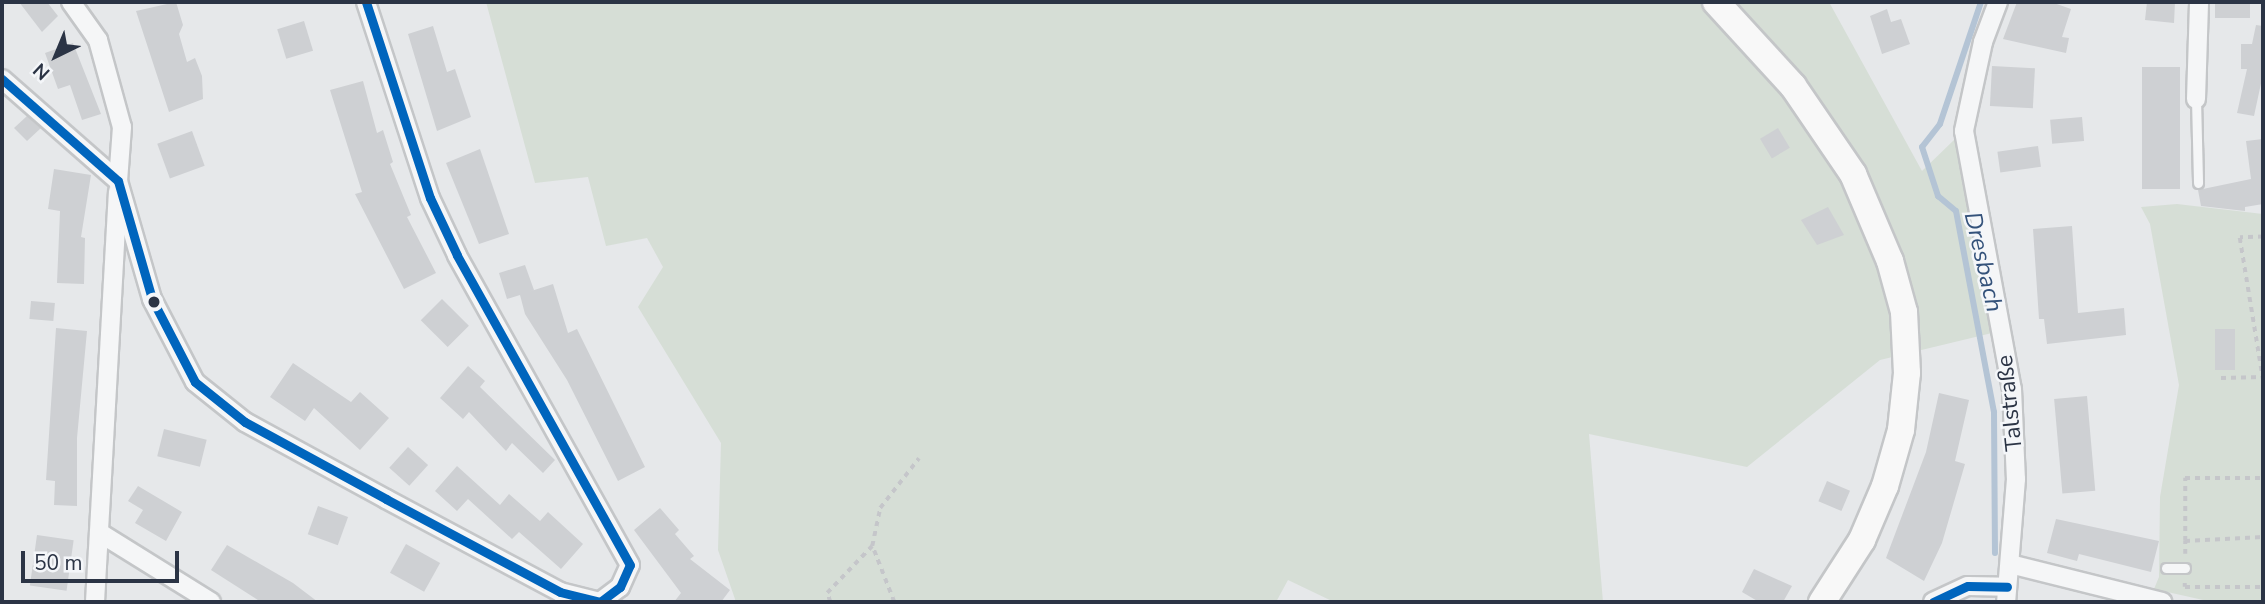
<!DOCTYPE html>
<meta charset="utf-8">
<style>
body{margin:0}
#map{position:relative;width:2265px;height:604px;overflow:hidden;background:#e6e8ea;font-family:"Nunito Sans",sans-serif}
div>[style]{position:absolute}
.green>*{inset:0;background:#d6ded6}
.stream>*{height:6px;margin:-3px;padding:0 3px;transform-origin:3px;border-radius:3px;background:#b4c4d5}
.building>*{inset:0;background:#ced0d3;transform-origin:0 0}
.path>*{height:3.5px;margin-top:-1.75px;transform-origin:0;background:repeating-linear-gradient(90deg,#c5c6ca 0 5px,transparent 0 10px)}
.roads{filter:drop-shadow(2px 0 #c4c6c8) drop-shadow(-2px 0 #c4c6c8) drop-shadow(0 2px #c4c6c8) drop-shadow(0 -2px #c4c6c8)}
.lane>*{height:9px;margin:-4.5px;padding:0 4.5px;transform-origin:4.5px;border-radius:4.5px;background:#f5f6f7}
.street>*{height:18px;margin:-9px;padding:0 9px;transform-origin:9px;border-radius:9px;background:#f5f6f7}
.secondary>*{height:26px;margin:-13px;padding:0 13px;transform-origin:13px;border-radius:13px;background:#f8f8f8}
.bus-1>*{height:9px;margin:-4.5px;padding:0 4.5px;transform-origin:4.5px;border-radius:4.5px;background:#0065bd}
.dots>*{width:19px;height:19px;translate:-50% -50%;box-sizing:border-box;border:4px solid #f4f6f9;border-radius:50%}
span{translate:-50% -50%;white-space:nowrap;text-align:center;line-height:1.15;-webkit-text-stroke:5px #f4f6f9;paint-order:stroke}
.street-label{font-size:23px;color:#2b3445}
.water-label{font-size:24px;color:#34527a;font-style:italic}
.frame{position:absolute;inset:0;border:4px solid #2b3445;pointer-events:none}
.north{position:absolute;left:21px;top:21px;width:70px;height:70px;-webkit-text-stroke:5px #f4f6f9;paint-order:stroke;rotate:223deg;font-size:19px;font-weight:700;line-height:28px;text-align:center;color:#2b3445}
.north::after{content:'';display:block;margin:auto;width:24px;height:32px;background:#2b3445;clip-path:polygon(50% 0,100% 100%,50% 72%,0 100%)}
.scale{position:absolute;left:21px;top:551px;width:158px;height:32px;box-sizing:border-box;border:4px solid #2b3445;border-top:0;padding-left:9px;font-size:21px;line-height:24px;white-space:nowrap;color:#2b3445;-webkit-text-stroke:5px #f4f6f9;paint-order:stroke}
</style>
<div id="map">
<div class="green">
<div style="clip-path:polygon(486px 2px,1829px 2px,1922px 171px,1955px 139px,1992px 333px,1880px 360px,1747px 467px,1589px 434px,1603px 602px,1334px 602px,1288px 580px,1276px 602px,736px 602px,718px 550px,721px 443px,638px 307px,663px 267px,647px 238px,606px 246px,588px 177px,535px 183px)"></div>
<div style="clip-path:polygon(2177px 204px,2263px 214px,2263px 602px,2212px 602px,2154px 589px,2159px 577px,2160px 497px,2179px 385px,2150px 224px,2141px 207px)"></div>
</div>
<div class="stream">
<div style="left:1981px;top:2px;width:129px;rotate:108.6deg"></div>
<div style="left:1940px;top:124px;width:29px;rotate:128deg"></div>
<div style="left:1922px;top:147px;width:52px;rotate:71.9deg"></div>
<div style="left:1938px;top:196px;width:23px;rotate:40deg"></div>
<div style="left:1956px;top:211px;width:205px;rotate:79.3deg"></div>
<div style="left:1994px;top:412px;width:141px;rotate:89.6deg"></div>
</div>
<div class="building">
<div style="clip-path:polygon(19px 2px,47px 2px,58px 16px,42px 32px)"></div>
<div style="clip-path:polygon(176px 2px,183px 25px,179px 34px,187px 62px,195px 58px,202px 76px,203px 99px,169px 112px,136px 11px)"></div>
<div style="clip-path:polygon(2017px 2px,2051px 2px,2071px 9px,2062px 37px,2069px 38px,2066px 53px,2003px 39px)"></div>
<div style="clip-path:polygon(2147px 2px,2175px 2px,2174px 23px,2145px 20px)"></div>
<div style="left:2215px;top:2px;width:35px;height:16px"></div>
<div style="clip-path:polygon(1887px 9px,1891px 22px,1901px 19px,1910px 44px,1882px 54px,1870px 16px)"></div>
<div style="left:304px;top:21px;width:31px;height:28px;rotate:73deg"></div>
<div style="clip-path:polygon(2256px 25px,2263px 26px,2263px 74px,2254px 116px,2237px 113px,2247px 69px,2241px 69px,2241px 44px,2252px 44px)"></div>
<div style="clip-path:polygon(433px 26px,447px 72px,455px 69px,471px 117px,437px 131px,408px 34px)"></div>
<div style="clip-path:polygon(73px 43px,101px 114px,82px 120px,70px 85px,58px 89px,45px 53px)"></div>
<div style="left:1992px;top:66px;width:43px;height:40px;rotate:3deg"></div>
<div style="left:2142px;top:67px;width:38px;height:122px"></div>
<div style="clip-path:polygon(363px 81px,377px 133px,383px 130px,393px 162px,390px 164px,411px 215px,407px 217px,436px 273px,404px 289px,355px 194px,362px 192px,330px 90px)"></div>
<div style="clip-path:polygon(27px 116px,41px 128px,27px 141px,14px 128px)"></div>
<div style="left:2082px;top:117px;width:24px;height:32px;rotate:85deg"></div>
<div style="left:1778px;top:128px;width:23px;height:21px;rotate:59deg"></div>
<div style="left:192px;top:131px;width:37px;height:37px;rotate:70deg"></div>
<div style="clip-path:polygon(2263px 139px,2263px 204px,2245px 207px,2245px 211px,2201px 206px,2198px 190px,2251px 179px,2246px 141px)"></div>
<div style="left:2038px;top:146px;width:21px;height:41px;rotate:82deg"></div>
<div style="clip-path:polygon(480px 149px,509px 234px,479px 244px,446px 163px)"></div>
<div style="clip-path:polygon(54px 169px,91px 175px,81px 237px,85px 238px,84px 284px,57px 283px,60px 211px,48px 209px)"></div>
<div style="clip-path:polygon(1828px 207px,1844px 235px,1817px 245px,1801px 220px)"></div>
<div style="clip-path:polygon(2072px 226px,2078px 313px,2124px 308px,2126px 335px,2047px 344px,2044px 319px,2039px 319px,2033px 229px)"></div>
<div style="clip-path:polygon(525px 265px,534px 290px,528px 292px,553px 284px,568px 333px,577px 329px,645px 467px,618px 481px,567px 380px,525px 314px,520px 295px,507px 299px,499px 273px)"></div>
<div style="left:442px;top:299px;width:38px;height:30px;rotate:45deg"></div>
<div style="left:31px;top:301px;width:24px;height:18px;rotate:5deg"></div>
<div style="clip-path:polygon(56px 328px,87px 331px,77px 438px,77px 506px,54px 505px,55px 481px,46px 480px)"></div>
<div style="left:2215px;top:329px;width:20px;height:41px"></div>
<div style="clip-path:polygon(293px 363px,351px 402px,360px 392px,389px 418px,360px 450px,314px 408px,305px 421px,270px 397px)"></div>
<div style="clip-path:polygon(468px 366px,485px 381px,480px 387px,555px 460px,543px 473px,512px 443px,506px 451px,469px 412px,463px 419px,440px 398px)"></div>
<div style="clip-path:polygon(1939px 393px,1969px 400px,1955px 461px,1965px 464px,1942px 543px,1924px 581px,1886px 558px,1926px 452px)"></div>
<div style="left:2087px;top:396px;width:95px;height:33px;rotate:85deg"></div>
<div style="left:164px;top:429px;width:44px;height:28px;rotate:14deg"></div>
<div style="left:408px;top:447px;width:27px;height:28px;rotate:42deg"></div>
<div style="clip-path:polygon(457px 466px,500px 505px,509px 494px,540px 521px,548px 512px,583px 544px,561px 569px,519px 532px,512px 539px,468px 499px,457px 511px,435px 491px)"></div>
<div style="left:1827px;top:481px;width:25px;height:22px;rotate:23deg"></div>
<div style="clip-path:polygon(138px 486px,182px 512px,166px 541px,135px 523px,143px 510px,128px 501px)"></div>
<div style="left:318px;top:506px;width:32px;height:30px;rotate:20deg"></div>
<div style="clip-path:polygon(660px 508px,679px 530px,675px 534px,694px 556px,690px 559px,730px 590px,721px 602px,674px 602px,681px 593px,634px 530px)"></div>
<div style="clip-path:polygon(2056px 519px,2159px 541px,2151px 572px,2079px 554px,2077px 561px,2047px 553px)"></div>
<div style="left:37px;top:535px;width:37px;height:51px;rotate:8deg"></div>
<div style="left:406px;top:544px;width:39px;height:33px;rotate:29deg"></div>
<div style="clip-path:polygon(227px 545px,293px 583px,318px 602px,261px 602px,211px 570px)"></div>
<div style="clip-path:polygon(1754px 569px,1792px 586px,1783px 602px,1759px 602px,1742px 592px)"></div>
</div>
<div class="path">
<div style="left:2263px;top:237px;width:23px;rotate:178deg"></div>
<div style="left:2240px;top:238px;width:143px;rotate:80.7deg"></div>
<div style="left:2221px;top:378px;width:42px;rotate:-1.4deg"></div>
<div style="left:2185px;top:541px;width:63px;rotate:-90deg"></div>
<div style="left:2185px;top:478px;width:78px"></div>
<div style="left:2185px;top:554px;width:13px;rotate:-90deg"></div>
<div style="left:2185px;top:541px;width:78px;rotate:-2.9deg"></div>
<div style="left:2185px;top:583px;width:4px;rotate:90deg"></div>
<div style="left:2185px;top:587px;width:78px"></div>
<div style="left:830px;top:602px;width:9px;rotate:-108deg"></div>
<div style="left:827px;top:593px;width:65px;rotate:-46.2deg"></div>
<div style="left:894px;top:602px;width:60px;rotate:-111.4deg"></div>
<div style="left:872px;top:546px;width:39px;rotate:-78deg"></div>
<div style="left:880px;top:508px;width:63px;rotate:-52deg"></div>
</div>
<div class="roads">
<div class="lane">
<div style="left:2196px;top:99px;width:84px;rotate:88.6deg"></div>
<div style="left:2166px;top:568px;width:19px"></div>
</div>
<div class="street">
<div style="left:71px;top:2px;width:47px;rotate:54.6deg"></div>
<div style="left:98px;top:40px;width:90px;rotate:74.6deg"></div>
<div style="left:122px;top:127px;width:54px;rotate:94.2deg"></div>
<div style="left:118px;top:181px;width:123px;rotate:73.9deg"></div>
<div style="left:152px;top:299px;width:93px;rotate:62.6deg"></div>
<div style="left:195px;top:382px;width:64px;rotate:38.7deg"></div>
<div style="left:245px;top:422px;width:161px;rotate:28.6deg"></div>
<div style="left:386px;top:499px;width:197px;rotate:28.1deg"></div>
<div style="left:560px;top:592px;width:41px;rotate:14deg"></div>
<div style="left:600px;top:602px;width:25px;rotate:-37deg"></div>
<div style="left:620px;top:587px;width:24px;rotate:-66deg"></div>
<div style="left:630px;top:565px;width:355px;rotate:-119.2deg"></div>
<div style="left:457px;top:255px;width:63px;rotate:-115.3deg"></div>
<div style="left:430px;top:198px;width:206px;rotate:-108.1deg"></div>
<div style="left:1998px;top:2px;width:43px;rotate:110.6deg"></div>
<div style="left:1983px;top:42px;width:91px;rotate:102.1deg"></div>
<div style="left:1964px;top:131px;width:262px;rotate:79.5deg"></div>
<div style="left:2012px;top:389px;width:90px;rotate:87.5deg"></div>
<div style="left:2016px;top:479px;width:123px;rotate:94.6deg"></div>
<div style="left:2px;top:79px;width:154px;rotate:41.3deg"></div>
<div style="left:2196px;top:99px;width:97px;rotate:-88.2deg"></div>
<div style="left:100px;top:533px;width:131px;rotate:31.9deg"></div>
<div style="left:2010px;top:564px;width:157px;rotate:14deg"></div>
<div style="left:95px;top:602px;width:411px;rotate:-86.8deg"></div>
<div style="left:1933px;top:602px;width:38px;rotate:-25deg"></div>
<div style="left:1968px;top:586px;width:39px;rotate:1deg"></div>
</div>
<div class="secondary">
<div style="left:1716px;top:2px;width:114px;rotate:47.5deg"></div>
<div style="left:1793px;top:86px;width:107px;rotate:55.7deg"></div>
<div style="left:1853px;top:174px;width:95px;rotate:67deg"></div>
<div style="left:1890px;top:261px;width:53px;rotate:74.6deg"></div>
<div style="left:1904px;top:312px;width:61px;rotate:87.2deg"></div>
<div style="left:1907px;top:373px;width:57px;rotate:96deg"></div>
<div style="left:1901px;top:430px;width:58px;rotate:105.9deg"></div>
<div style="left:1885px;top:486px;width:59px;rotate:113.1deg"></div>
<div style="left:1862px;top:540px;width:74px;rotate:122.8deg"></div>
</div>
</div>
<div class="bus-1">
<div style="left:2px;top:79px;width:154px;rotate:41.3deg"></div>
<div style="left:118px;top:181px;width:123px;rotate:73.9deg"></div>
<div style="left:152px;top:299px;width:93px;rotate:62.6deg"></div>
<div style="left:195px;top:382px;width:64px;rotate:38.7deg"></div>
<div style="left:245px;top:422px;width:161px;rotate:28.6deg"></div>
<div style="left:386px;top:499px;width:197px;rotate:28.1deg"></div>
<div style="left:560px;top:592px;width:41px;rotate:14deg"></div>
<div style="left:600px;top:602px;width:25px;rotate:-37deg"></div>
<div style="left:620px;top:587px;width:24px;rotate:-66deg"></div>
<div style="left:630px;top:565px;width:355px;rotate:-119.2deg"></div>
<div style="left:457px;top:255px;width:63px;rotate:-115.3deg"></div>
<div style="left:430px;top:198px;width:206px;rotate:-108.1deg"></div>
<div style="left:1933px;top:602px;width:38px;rotate:-25deg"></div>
<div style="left:1968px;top:586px;width:39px;rotate:1deg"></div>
</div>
<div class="dots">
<div style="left:154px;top:302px;background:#2b3445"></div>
</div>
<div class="street-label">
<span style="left:2010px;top:403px;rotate:-96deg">Talstraße</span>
</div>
<div class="water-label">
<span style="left:1983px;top:262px;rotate:77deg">Dresbach</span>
</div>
<div class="frame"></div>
<div class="north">N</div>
<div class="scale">50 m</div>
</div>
